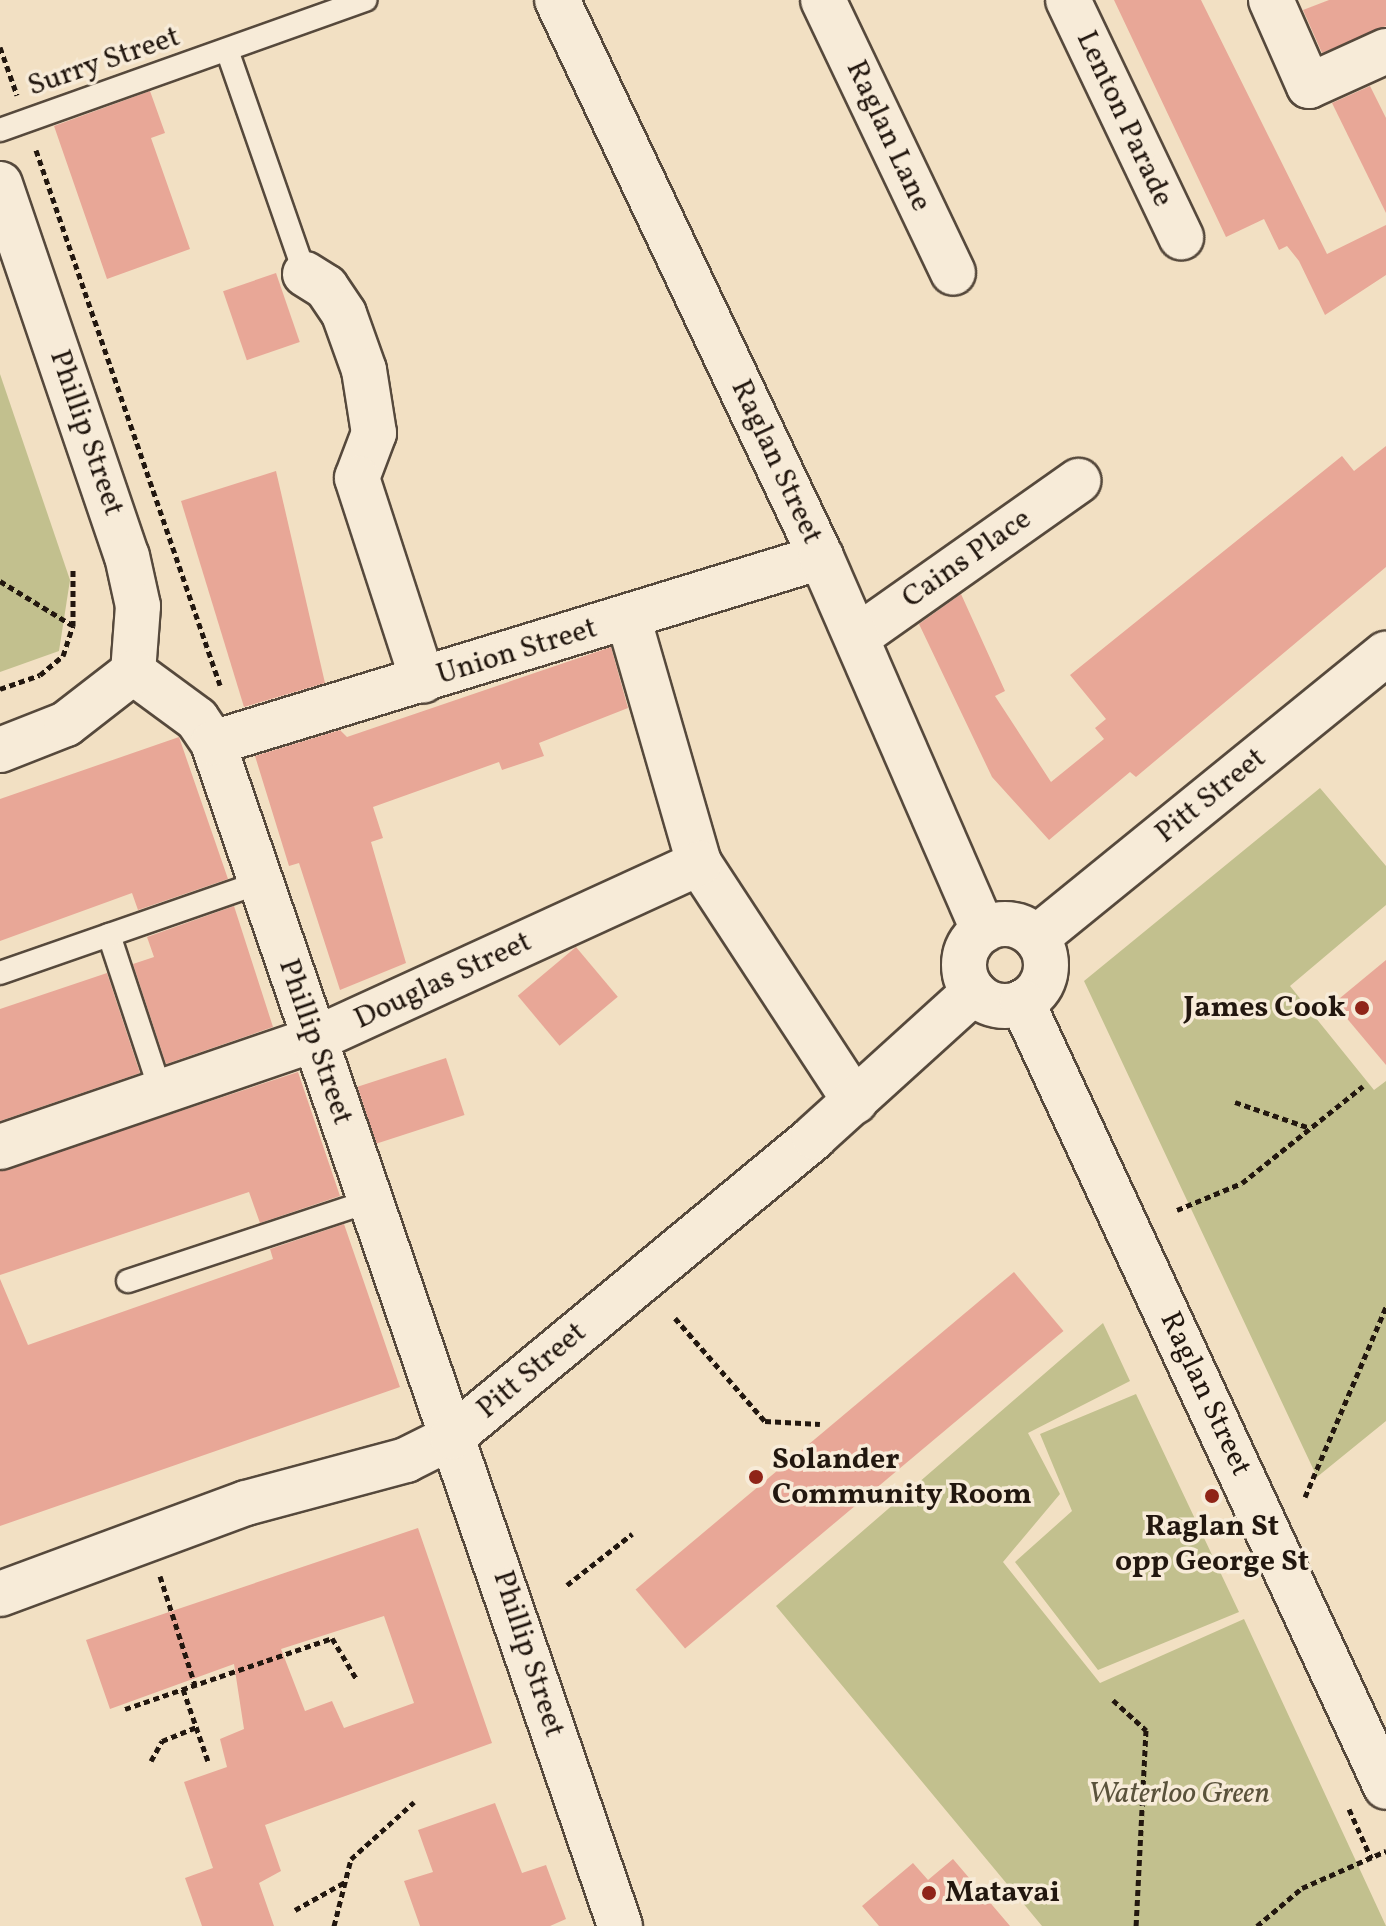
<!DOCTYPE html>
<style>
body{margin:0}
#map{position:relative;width:1386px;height:1926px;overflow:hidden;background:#f2e0c3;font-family:Vollkorn,serif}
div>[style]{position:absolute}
.green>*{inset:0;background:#c2c08e}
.building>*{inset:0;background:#e8a797;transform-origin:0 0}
.path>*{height:5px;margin-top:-2.5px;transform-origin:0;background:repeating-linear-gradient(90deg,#22170f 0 6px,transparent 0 10px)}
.roads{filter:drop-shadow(2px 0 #56493c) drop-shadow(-2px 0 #56493c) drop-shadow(0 2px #56493c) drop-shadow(0 -2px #56493c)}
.lane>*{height:22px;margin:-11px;padding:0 11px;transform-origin:11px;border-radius:11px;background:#f7ebd8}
.street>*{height:44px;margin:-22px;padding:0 22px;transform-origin:22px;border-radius:22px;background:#f7ebd8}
.secondary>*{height:44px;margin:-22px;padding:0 22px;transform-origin:22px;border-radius:22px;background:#f7ebd8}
.secondary>.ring{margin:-22px;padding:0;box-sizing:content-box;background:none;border:44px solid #f7ebd8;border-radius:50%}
.dots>*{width:22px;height:22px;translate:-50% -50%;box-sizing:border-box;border:4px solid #f7ebd8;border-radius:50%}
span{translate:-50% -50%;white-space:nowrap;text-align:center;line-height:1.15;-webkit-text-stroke:7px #f7ebd8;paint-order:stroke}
.street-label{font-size:30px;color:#22170f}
.poi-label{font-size:30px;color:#22170f;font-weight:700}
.right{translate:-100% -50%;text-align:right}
.left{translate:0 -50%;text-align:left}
.park-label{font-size:30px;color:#5a523b;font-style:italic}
</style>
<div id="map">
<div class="green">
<div style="clip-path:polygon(0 374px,70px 580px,59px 651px,0 672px)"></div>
<div style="clip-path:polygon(1320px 788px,1386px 866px,1386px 905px,1290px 986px,1374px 1090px,1386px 1081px,1386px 1421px,1317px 1477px,1084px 981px)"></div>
<div style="clip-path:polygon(1103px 1323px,1130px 1381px,1028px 1433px,1060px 1494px,1003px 1562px,1100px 1683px,1244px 1619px,1386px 1926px,1042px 1926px,776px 1606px)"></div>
<div style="clip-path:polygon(1136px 1394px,1239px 1612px,1098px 1670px,1015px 1562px,1072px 1511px,1040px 1434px)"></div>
</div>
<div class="building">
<div style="clip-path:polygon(1114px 0,1201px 0,1327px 254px,1386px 225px,1386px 275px,1325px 315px,1299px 261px,1287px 246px,1279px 250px,1264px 219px,1226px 237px)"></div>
<div style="clip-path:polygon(1329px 0,1386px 0,1386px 26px,1322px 53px,1303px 10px)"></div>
<div style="clip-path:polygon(1370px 86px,1386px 118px,1386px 213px,1332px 103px)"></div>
<div style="clip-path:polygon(150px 91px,165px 133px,151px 138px,190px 249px,107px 279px,54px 126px)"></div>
<div style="left:276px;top:273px;width:73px;height:56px;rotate:71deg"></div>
<div style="clip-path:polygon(1386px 446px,1386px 567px,1136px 777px,1130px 772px,1049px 840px,992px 777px,919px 624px,961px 594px,1005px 691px,995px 696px,1051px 782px,1104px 739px,1095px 728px,1106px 719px,1070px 675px,1342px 456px,1354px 471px)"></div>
<div style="clip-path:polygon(276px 471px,325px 683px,244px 707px,181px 501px)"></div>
<div style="clip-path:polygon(611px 647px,628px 708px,539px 743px,544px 756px,502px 770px,499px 762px,373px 807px,383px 838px,371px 842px,406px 963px,340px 990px,299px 863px,289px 866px,255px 756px,340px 730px,347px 737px)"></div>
<div style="clip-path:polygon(179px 737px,228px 879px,138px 910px,132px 893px,0 941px,0 799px)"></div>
<div style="clip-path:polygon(234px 906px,273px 1027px,166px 1064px,133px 964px,154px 957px,147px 937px)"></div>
<div style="left:576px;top:947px;width:65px;height:76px;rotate:50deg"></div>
<div style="clip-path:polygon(1386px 960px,1386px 1065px,1334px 1003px)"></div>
<div style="clip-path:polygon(107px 973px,140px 1073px,0 1121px,0 1009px)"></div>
<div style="left:446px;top:1058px;width:60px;height:93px;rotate:72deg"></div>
<div style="clip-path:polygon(298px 1072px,340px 1196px,260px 1223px,249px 1192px,0 1275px,0 1171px)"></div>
<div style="clip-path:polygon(344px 1224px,400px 1387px,0 1526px,0 1279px,28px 1345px,273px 1259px,270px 1249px)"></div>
<div style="left:1014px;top:1272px;width:77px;height:494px;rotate:50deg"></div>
<div style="clip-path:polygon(evenodd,418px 1528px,492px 1743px,265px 1825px,281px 1871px,259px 1883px,274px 1926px,202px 1926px,185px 1878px,213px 1868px,184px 1782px,227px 1767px,220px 1739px,244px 1729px,234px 1664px,110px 1709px,86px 1640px,418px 1528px,384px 1616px,414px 1703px,344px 1728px,332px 1701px,305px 1711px,281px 1649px,384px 1616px)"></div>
<div style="clip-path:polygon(495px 1803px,522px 1873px,546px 1865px,566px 1919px,550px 1926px,420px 1926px,404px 1881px,433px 1872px,418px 1830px)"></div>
<div style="clip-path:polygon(953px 1859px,1010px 1926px,879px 1926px,862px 1906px,913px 1863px,928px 1880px)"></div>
</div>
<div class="path">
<div style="left:0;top:47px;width:51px;rotate:70.5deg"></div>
<div style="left:36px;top:150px;width:566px;rotate:71.02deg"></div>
<div style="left:0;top:581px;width:84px;rotate:31.4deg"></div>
<div style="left:0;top:689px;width:42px;rotate:-19.3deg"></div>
<div style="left:40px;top:675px;width:30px;rotate:-40deg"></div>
<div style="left:63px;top:656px;width:32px;rotate:-72deg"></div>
<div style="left:73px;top:626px;width:57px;rotate:-90deg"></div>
<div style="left:1235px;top:1102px;width:79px;rotate:19.1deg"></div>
<div style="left:1177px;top:1210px;width:70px;rotate:-22.6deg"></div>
<div style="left:1242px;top:1183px;width:155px;rotate:-38.7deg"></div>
<div style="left:675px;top:1318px;width:137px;rotate:48.9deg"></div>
<div style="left:765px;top:1421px;width:55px;rotate:3.1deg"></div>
<div style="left:1305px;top:1497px;width:207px;rotate:-66.9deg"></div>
<div style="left:160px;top:1576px;width:114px;rotate:72.2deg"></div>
<div style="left:567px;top:1585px;width:83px;rotate:-38.1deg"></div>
<div style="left:183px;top:1689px;width:76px;rotate:70.9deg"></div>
<div style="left:1113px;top:1700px;width:45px;rotate:42.3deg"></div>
<div style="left:1146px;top:1730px;width:196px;rotate:92.9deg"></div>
<div style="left:125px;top:1709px;width:219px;rotate:-18.9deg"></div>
<div style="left:332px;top:1638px;width:49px;rotate:59.2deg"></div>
<div style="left:151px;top:1761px;width:23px;rotate:-61deg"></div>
<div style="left:162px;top:1741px;width:37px;rotate:-22deg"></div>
<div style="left:1349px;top:1809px;width:54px;rotate:65.8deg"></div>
<div style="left:295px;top:1910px;width:57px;rotate:-29.2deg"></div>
<div style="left:334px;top:1926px;width:69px;rotate:-75.8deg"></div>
<div style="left:351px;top:1859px;width:85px;rotate:-42.1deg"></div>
<div style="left:1257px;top:1926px;width:59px;rotate:-40.2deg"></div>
<div style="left:1302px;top:1888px;width:92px;rotate:-23.8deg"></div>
</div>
<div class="roads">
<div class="lane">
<div style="left:227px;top:50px;width:237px;rotate:70.8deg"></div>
<div style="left:0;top:130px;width:388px;rotate:-19.6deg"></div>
<div style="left:109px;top:935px;width:165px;rotate:71.7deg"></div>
<div style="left:0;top:973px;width:276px;rotate:-19.2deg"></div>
<div style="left:128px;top:1281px;width:255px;rotate:-18.3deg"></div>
</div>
<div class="street">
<div style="left:823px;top:0;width:302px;rotate:64.5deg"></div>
<div style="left:1068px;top:0;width:263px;rotate:64.5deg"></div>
<div style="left:1271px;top:0;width:94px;rotate:66.2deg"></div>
<div style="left:1309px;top:86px;width:85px;rotate:-24.4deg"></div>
<div style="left:0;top:184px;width:393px;rotate:71.2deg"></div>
<div style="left:127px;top:556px;width:51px;rotate:77.6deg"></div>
<div style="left:138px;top:606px;width:66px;rotate:94.3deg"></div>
<div style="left:305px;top:274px;width:25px;rotate:32deg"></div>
<div style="left:326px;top:287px;width:32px;rotate:56deg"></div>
<div style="left:344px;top:314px;width:59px;rotate:70.3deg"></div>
<div style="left:364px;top:370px;width:64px;rotate:81deg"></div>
<div style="left:374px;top:433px;width:48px;rotate:110.7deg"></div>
<div style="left:357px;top:478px;width:213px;rotate:72deg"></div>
<div style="left:628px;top:617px;width:256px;rotate:73.9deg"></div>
<div style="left:699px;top:863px;width:285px;rotate:56.8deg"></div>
<div style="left:857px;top:637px;width:271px;rotate:-35.2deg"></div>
<div style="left:133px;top:672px;width:79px;rotate:36.3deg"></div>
<div style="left:197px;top:719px;width:29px;rotate:56deg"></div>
<div style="left:213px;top:743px;width:1251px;rotate:71.01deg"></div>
<div style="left:213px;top:743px;width:636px;rotate:-17.01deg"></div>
<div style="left:0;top:750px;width:71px;rotate:-21.5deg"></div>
<div style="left:66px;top:724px;width:85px;rotate:-37.8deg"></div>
<div style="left:1036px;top:938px;width:451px;rotate:-39.1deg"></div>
<div style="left:0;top:1147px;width:331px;rotate:-18.9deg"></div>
<div style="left:313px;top:1040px;width:425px;rotate:-24.6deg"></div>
<div style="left:0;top:1594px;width:262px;rotate:-20.3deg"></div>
<div style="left:246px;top:1503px;width:166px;rotate:-15deg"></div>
<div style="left:406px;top:1460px;width:51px;rotate:-26.6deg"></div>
<div style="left:452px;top:1437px;width:470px;rotate:-39.6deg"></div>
<div style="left:814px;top:1137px;width:216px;rotate:-42.2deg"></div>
</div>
<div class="secondary">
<div style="left:557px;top:0;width:616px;rotate:64.64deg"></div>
<div style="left:821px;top:557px;width:407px;rotate:66.5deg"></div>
<div class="ring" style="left:964px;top:924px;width:38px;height:38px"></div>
<div style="left:1022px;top:1002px;width:865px;rotate:65.12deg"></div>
</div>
</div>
<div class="dots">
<div style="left:1362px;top:1008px;background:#8f2418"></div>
<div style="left:756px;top:1477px;background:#8f2418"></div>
<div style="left:1212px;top:1496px;background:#8f2418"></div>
<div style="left:929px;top:1893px;background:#8f2418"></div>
</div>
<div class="street-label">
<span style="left:104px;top:62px;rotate:-19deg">Surry Street</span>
<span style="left:1124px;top:119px;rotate:65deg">Lenton Parade</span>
<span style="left:888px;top:136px;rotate:65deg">Raglan Lane</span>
<span style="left:86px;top:433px;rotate:71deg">Phillip Street</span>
<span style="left:776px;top:462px;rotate:65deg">Raglan Street</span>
<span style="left:967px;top:559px;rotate:-35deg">Cains Place</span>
<span style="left:517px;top:652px;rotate:-17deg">Union Street</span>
<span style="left:1211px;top:796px;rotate:-39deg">Pitt Street</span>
<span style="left:443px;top:981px;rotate:-25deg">Douglas Street</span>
<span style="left:315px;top:1042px;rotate:71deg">Phillip Street</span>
<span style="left:532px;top:1371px;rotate:-40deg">Pitt Street</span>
<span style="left:1205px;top:1394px;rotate:65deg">Raglan Street</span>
<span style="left:528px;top:1654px;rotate:72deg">Phillip Street</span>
</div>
<div class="poi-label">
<span class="right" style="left:1346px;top:1008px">James Cook</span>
<span class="left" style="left:772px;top:1477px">Solander<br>Community Room</span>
<span style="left:1212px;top:1544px">Raglan St<br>opp George St</span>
<span class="left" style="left:945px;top:1893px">Matavai</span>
</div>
<div class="park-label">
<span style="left:1179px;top:1794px">Waterloo Green</span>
</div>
</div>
